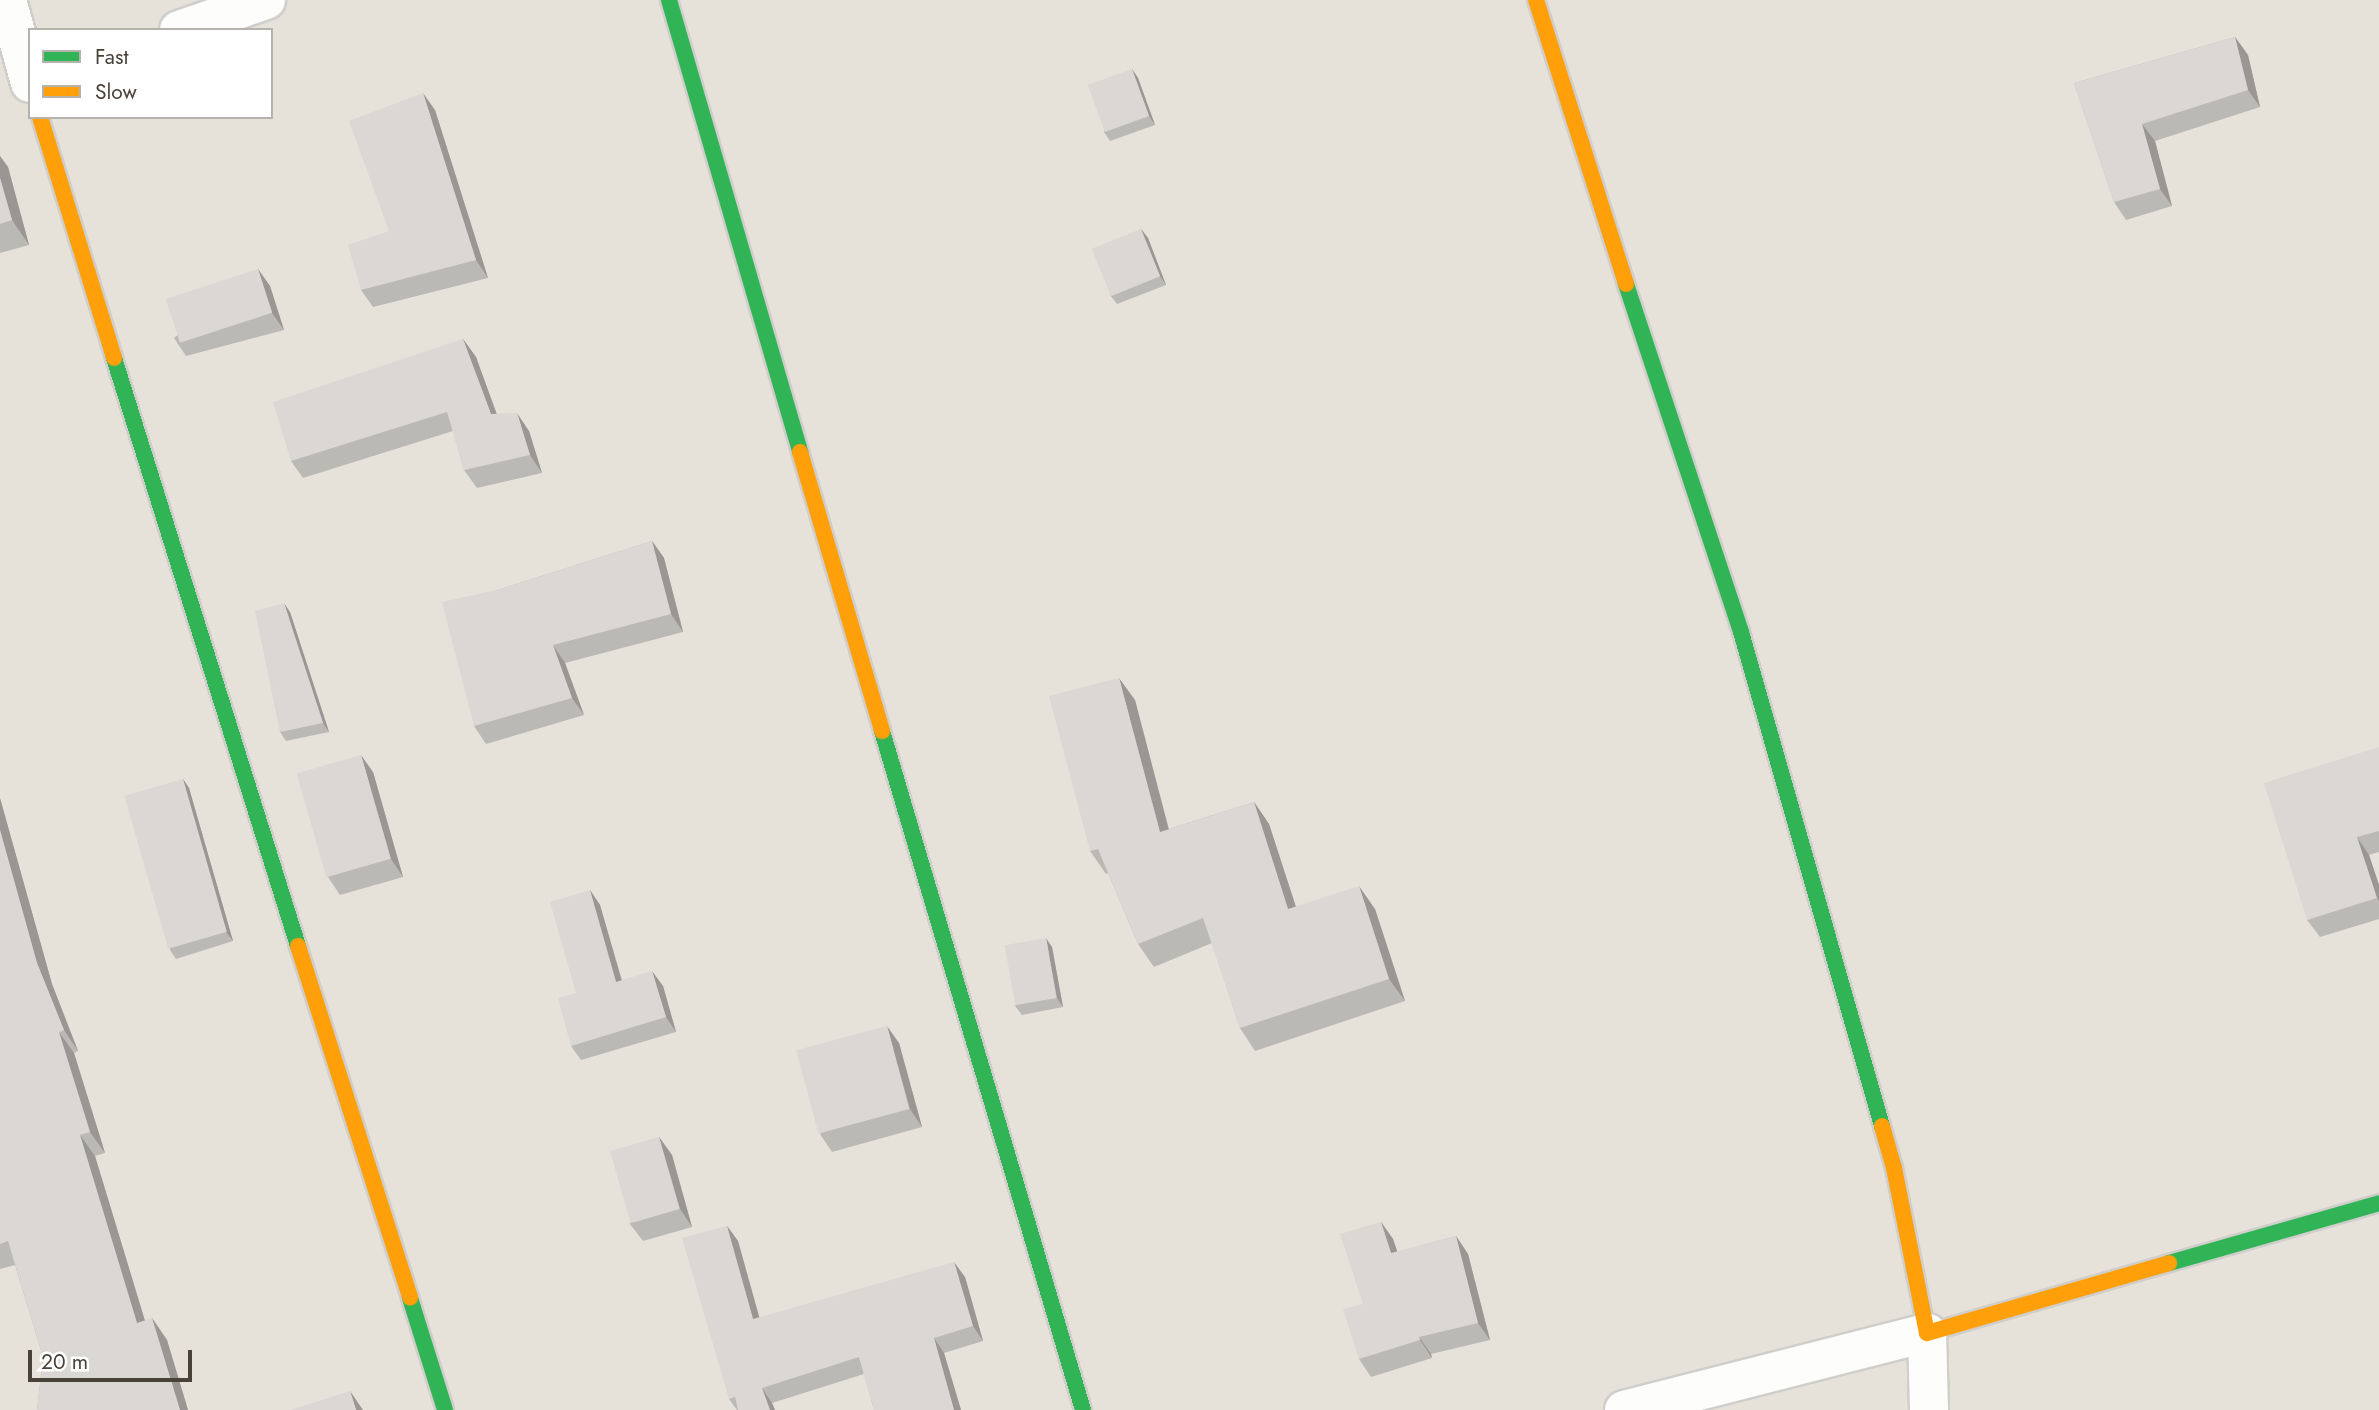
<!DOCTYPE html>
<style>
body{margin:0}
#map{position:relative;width:2379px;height:1410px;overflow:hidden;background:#f2f0ed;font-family:Jost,sans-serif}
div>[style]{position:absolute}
.residential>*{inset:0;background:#e6e2da}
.roads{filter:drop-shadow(2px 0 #d0ceca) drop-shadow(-2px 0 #d0ceca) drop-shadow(0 2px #d0ceca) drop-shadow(0 -2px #d0ceca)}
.street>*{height:38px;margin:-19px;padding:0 19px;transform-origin:19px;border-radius:19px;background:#fdfdfc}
.fast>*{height:16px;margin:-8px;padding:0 8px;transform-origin:8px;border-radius:8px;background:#30b455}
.slow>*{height:16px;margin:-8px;padding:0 8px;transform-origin:8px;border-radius:8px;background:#ff9f0a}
.wall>*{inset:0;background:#bbb9b6}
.shaded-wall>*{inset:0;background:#999694}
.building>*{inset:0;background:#dad7d4;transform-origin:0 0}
span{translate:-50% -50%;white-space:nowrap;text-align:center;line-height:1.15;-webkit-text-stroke:6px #fff;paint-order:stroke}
.legend{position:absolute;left:28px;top:28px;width:245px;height:91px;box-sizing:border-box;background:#fff;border:2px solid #b6b3af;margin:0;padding:9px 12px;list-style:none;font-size:21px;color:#494238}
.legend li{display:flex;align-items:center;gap:14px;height:35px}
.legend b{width:35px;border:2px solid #b6b3af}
.scale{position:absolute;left:28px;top:1350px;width:164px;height:32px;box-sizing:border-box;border:4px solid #494238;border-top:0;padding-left:9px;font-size:21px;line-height:24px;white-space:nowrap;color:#494238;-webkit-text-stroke:5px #fff;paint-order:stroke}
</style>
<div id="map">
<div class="residential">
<div style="clip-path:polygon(evenodd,0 0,2379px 0,2379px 1410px,0 1410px,0 0,30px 30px,271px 30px,271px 117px,30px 117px,30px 30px)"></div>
</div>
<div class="roads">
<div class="street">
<div style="left:7px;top:0;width:86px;rotate:74.5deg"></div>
<div style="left:179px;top:30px;width:92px;rotate:-19deg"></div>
<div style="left:1624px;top:1410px;width:313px;rotate:-14.3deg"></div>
<div style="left:1927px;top:1333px;width:77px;rotate:88.5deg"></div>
</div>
<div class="fast">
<div style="left:669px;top:0;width:471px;rotate:73.8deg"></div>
<div style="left:1626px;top:284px;width:367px;rotate:71.7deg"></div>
<div style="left:1741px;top:632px;width:514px;rotate:74.07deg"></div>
<div style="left:114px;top:358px;width:616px;rotate:72.62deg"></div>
<div style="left:882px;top:731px;width:708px;rotate:73.51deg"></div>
<div style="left:2169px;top:1263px;width:218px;rotate:-15.9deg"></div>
<div style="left:410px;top:1298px;width:117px;rotate:72.6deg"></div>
</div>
<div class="slow">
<div style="left:1536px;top:0;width:298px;rotate:72.4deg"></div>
<div style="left:40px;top:117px;width:252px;rotate:72.9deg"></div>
<div style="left:800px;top:452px;width:291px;rotate:73.6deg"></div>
<div style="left:298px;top:946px;width:369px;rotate:72.3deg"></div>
<div style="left:1882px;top:1126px;width:44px;rotate:74.1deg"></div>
<div style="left:1894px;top:1168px;width:168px;rotate:78.7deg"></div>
<div style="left:1927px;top:1333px;width:252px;rotate:-16.1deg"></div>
</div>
</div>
<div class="wall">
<div style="clip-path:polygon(2235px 37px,2248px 55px,2260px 107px,2155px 141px,2172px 206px,2126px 220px,2114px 202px,2074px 83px)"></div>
<div style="clip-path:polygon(1132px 69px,1138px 78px,1155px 125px,1110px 141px,1104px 132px)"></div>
<div style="clip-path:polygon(435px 110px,488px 278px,373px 307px,361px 290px,389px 231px)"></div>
<div style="clip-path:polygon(0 156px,8px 167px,29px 245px,0 253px)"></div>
<div style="clip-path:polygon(1141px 229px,1148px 238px,1166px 285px,1117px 304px,1110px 295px)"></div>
<div style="clip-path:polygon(258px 269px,270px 286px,284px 330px,186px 356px,174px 338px)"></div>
<div style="clip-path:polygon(463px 339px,476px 357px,496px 414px,529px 431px,542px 473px,477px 488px,464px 470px,453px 431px,303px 478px,291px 461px)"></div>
<div style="clip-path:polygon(652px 541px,664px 558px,683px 632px,565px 663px,584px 715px,486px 744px,474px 726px,497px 590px)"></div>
<div style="clip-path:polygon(290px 612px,329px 732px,286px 741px,280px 732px)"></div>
<div style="clip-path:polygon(1135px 700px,1169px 829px,1254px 802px,1269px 824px,1296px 907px,1375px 909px,1405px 1001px,1255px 1051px,1240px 1028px,1212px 943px,1154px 967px,1138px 944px,1108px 873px,1106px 874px,1090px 851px)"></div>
<div style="clip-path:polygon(2379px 747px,2379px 852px,2369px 855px,2379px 885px,2379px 919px,2320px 937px,2307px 920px)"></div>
<div style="clip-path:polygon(373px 772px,403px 877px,340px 895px,328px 877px)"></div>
<div style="clip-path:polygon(183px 779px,189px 788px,233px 941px,176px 959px,170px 950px)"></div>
<div style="clip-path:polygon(0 798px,52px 984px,78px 1051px,74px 1053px,105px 1153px,95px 1156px,145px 1321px,152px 1318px,167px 1340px,188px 1410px,37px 1410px,43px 1357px,15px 1265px,0 1269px)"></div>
<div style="clip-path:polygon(590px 890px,600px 905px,622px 980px,663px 986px,676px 1032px,581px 1060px,571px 1046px,576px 993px)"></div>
<div style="clip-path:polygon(1052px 947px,1063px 1007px,1022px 1015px,1015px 1006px)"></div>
<div style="clip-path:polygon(899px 1043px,922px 1127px,832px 1152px,820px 1134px)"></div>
<div style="clip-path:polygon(659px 1137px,672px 1155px,692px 1227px,643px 1241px,630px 1224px)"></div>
<div style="clip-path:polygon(1381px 1222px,1393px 1239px,1397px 1252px,1456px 1236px,1468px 1254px,1490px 1340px,1431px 1354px,1432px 1358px,1371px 1377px,1359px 1359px,1363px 1304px)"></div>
<div style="clip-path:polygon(727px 1226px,738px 1241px,759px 1318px,965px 1277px,983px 1341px,944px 1353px,961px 1410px,874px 1410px,864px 1374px,772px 1403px,775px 1410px,737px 1410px,729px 1399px)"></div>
</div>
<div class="shaded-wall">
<div style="clip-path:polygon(2235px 37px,2248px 55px,2260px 107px,2248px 90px)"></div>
<div style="clip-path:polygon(1132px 69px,1138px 78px,1155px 125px,1149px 116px)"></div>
<div style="clip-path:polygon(423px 93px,435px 110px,488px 278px,476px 260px)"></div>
<div style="clip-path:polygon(2142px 124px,2155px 141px,2172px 206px,2160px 189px)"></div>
<div style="clip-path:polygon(0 156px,8px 167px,29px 245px,12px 220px,0 178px)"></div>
<div style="clip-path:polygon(1141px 229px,1148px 238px,1166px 285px,1160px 276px)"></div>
<div style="clip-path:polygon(258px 269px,270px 286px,284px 330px,272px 313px)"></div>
<div style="clip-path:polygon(463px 339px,476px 357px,503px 431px,491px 414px)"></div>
<div style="clip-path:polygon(517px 413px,529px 431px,542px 473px,530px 455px)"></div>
<div style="clip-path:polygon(652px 541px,664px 558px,683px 632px,671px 614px)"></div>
<div style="clip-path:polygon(284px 603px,290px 612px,329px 732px,323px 723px)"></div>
<div style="clip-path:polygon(553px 645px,565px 663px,584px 715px,572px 698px)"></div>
<div style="clip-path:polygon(1119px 678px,1135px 700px,1175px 854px,1160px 832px)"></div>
<div style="clip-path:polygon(361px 755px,373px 772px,403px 877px,391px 859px)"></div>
<div style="clip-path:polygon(183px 779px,189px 788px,233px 941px,226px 932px)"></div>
<div style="clip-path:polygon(0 798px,52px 984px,78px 1051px,64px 1030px,37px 963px,0 830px)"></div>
<div style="clip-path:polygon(1254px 802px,1269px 824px,1304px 932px,1288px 909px)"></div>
<div style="clip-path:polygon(2357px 837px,2369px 855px,2379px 885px,2379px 901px,2377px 898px)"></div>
<div style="clip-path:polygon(1359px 886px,1375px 909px,1405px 1001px,1389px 979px)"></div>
<div style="clip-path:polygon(590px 890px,600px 905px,626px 996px,616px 982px)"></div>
<div style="clip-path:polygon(1046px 938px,1052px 947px,1063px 1007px,1057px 998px)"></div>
<div style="clip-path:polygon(652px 971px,663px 986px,676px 1032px,666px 1017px)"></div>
<div style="clip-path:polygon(887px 1026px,899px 1043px,922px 1127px,910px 1109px)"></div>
<div style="clip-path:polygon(59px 1032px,74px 1053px,105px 1153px,90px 1132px)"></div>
<div style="clip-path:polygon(80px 1135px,95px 1156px,152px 1344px,137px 1323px)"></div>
<div style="clip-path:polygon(659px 1137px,672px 1155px,692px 1227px,680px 1209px)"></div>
<div style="clip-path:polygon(1381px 1222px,1393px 1239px,1404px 1271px,1391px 1253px)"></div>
<div style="clip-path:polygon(727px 1226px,738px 1241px,764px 1334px,753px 1319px)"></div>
<div style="clip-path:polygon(1456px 1236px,1468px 1254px,1490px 1340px,1478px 1323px)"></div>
<div style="clip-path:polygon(954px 1262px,965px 1277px,983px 1341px,973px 1326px)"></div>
<div style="clip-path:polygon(152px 1318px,167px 1340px,188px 1410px,180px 1410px)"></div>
<div style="clip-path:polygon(1419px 1337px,1431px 1354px,1432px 1358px,1420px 1340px)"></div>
<div style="clip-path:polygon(934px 1338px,944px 1353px,961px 1410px,954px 1410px)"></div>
<div style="clip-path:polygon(762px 1388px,772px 1403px,775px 1410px,770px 1410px)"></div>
<div style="clip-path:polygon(350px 1391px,363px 1410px,356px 1410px)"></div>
</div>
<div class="building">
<div style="clip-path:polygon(2235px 37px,2248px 90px,2142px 124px,2160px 189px,2114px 202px,2074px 83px)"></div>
<div style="left:1132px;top:69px;width:50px;height:47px;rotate:70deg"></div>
<div style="clip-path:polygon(423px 93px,476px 260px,361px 290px,348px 245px,389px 231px,349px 121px)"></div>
<div style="clip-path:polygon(0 178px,12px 220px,0 224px)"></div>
<div style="left:1141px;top:229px;width:51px;height:53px;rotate:68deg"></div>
<div style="left:258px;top:269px;width:46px;height:97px;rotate:72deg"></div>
<div style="clip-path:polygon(463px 339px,491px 414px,517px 413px,530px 455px,464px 470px,447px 412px,291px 461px,273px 402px)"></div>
<div style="clip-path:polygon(652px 541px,671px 614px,553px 645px,572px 698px,474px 726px,442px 602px,497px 590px)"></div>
<div style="clip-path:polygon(284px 603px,323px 723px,280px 732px,255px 611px)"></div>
<div style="clip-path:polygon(1119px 678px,1160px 832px,1254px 802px,1288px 909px,1359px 886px,1389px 979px,1240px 1028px,1203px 918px,1138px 944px,1098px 849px,1090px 851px,1049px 696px)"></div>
<div style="clip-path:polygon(2379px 747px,2379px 831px,2357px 837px,2377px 898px,2307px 920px,2264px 783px)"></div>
<div style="left:361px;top:755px;width:108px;height:67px;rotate:74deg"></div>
<div style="left:183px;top:779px;width:159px;height:61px;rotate:74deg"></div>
<div style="clip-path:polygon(0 830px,37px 963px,64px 1030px,59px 1032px,90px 1132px,80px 1135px,137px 1323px,152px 1318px,180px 1410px,37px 1410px,43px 1357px,8px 1241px,0 1244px)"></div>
<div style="clip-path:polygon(590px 890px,616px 982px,652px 971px,666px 1017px,571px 1046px,558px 998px,576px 993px,550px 902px)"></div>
<div style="left:1046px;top:938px;width:61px;height:42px;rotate:80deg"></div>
<div style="left:887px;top:1026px;width:86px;height:94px;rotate:75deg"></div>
<div style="left:659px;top:1137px;width:75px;height:51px;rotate:74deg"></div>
<div style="clip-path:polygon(1381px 1222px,1391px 1253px,1456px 1236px,1478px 1323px,1419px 1337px,1420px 1340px,1359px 1359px,1343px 1309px,1363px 1304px,1340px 1234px)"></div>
<div style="clip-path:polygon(727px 1226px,753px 1319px,954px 1262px,973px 1326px,934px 1338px,954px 1410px,874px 1410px,859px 1357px,762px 1388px,770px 1410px,738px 1410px,735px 1397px,729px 1399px,682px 1238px)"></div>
<div style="clip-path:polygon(350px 1391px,356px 1410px,290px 1410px)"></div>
</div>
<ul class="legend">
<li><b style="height:9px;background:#30b455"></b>Fast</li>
<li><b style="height:9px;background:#ff9f0a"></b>Slow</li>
</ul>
<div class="scale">20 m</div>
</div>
